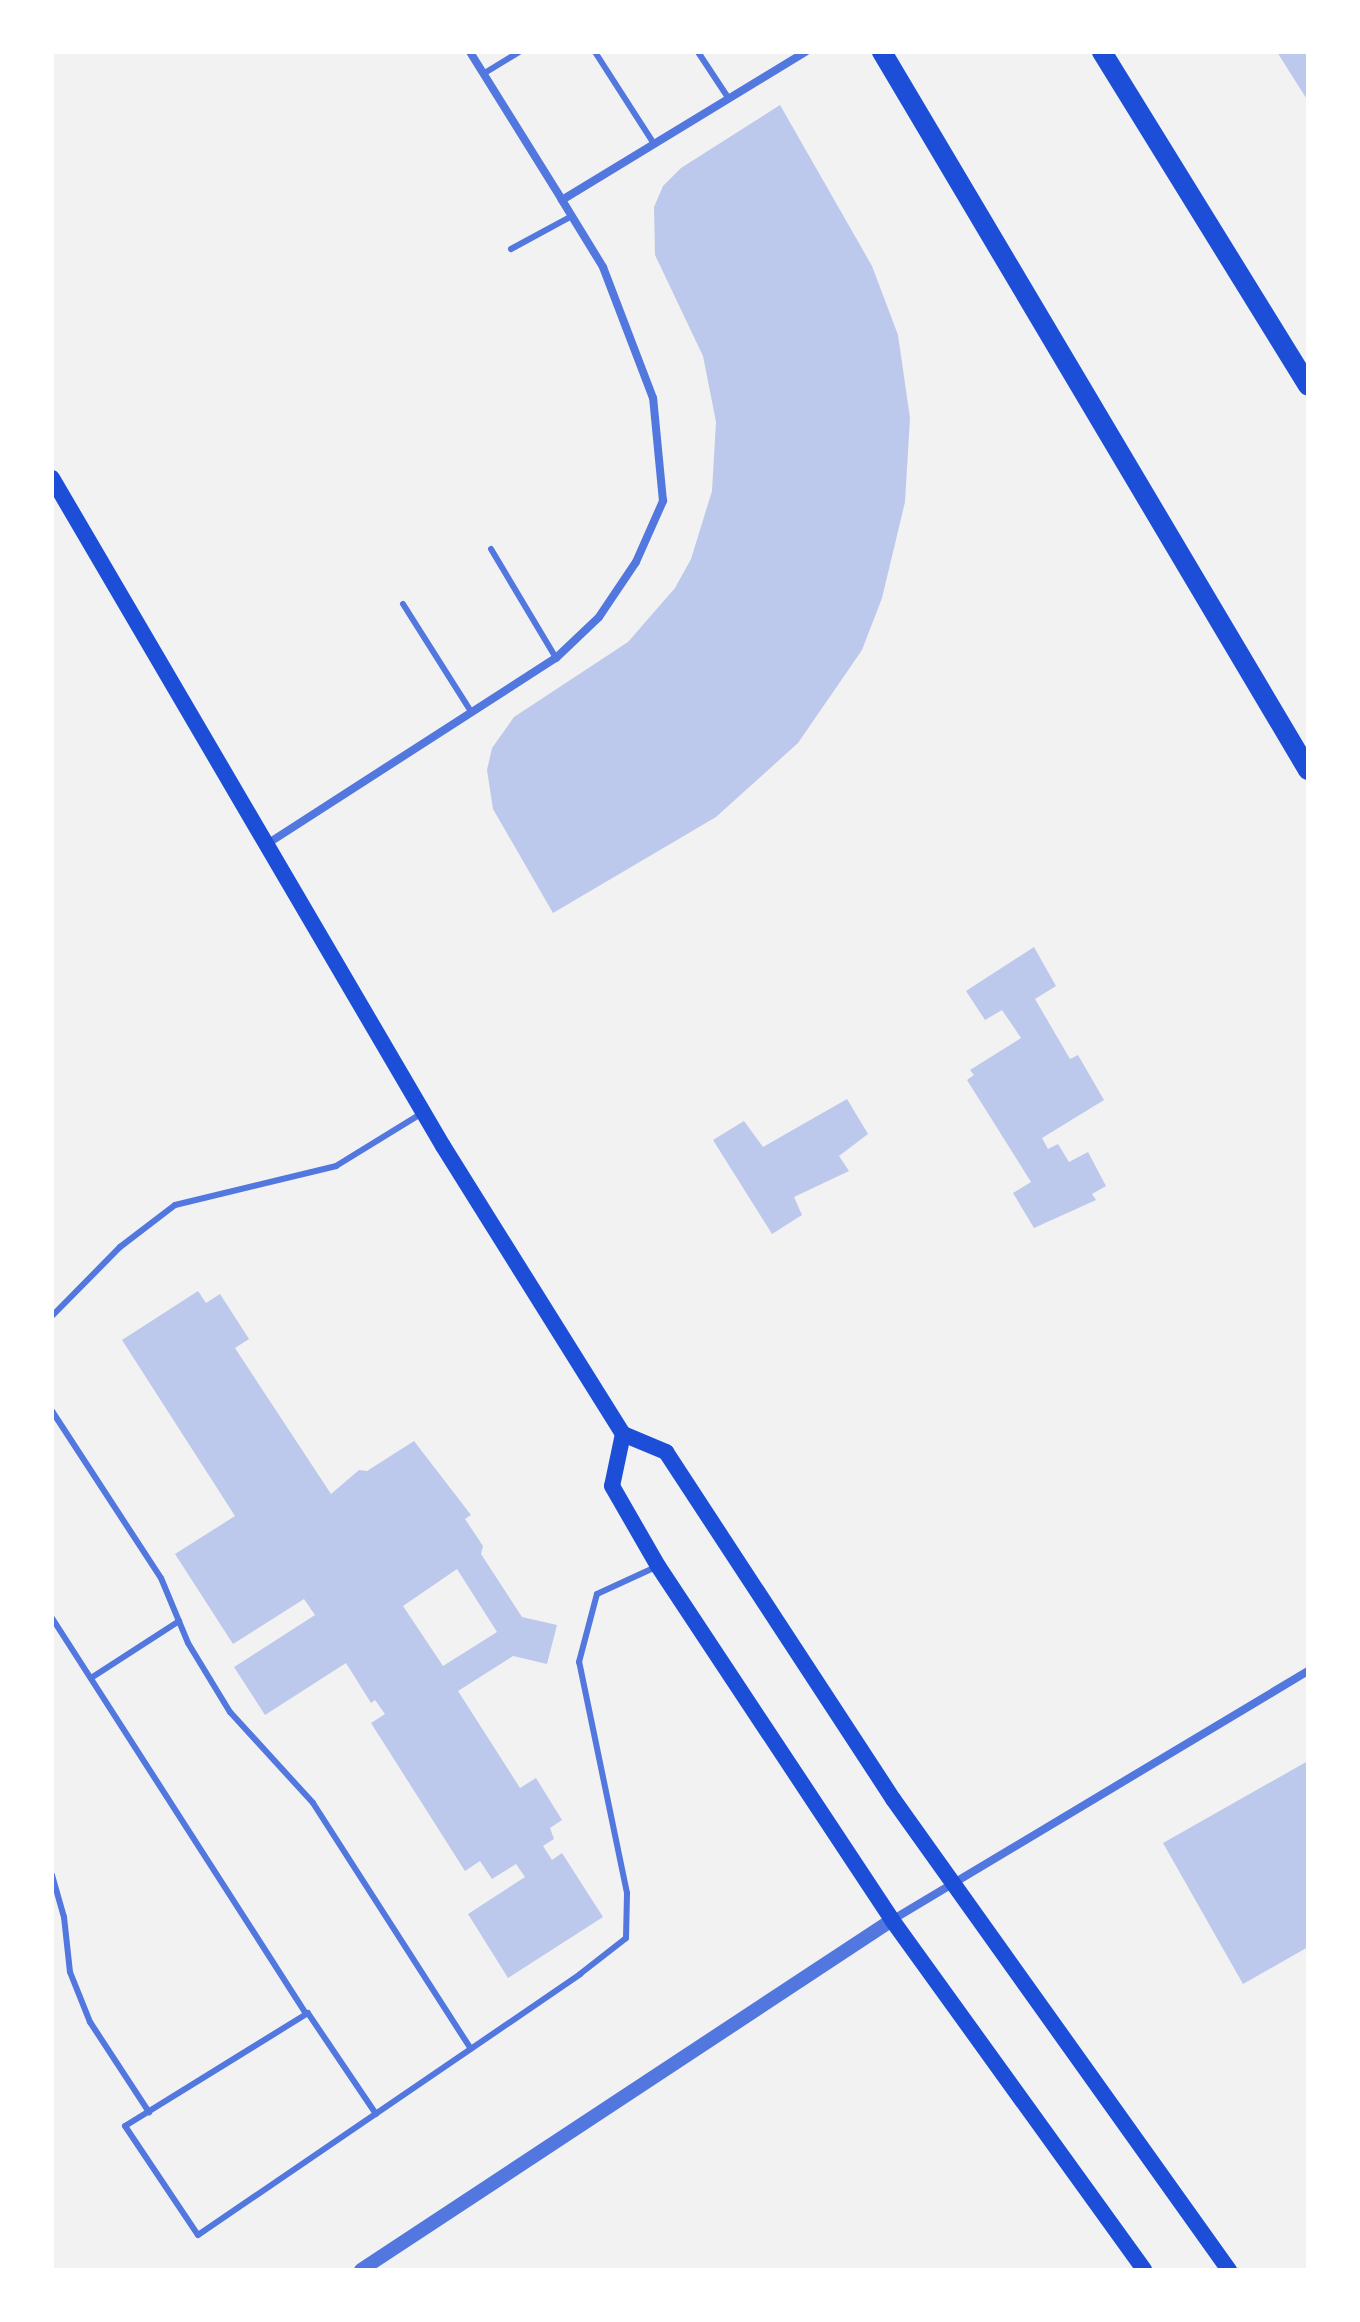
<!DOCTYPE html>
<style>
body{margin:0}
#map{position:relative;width:1360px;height:2322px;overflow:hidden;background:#f2f2f2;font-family:"Titillium Web",sans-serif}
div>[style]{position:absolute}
.building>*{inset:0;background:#bdc9ec}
.service>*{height:6px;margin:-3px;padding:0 3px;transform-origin:3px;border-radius:3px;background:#5277de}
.minor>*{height:8px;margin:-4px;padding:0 4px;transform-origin:4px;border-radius:4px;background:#5277de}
.tertiary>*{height:14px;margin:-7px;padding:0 7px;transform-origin:7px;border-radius:7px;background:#5277de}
.secondary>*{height:16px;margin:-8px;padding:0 8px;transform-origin:8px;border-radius:8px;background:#1d4ed8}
.primary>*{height:20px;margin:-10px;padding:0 10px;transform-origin:10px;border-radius:10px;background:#1d4ed8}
span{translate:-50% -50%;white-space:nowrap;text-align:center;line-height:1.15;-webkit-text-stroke:8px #fff;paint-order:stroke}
.frame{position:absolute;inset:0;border:54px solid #fff;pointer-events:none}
</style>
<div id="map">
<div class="building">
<div style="clip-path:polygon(1277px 52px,1308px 52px,1308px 101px)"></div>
<div style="clip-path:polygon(780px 105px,872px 266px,898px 335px,910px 418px,905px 502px,882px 598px,862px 650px,798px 743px,716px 817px,553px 913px,493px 809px,487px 770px,492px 748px,514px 717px,628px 642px,675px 588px,691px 559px,712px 491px,716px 422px,703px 356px,655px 255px,654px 207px,663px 186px,681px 168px)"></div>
<div style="clip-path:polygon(1034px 947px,1056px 986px,1035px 999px,1070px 1059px,1078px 1055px,1104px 1100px,1042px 1138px,1048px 1149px,1058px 1144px,1069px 1162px,1088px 1152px,1106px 1186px,1092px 1194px,1096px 1200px,1034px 1228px,1013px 1193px,1031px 1182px,967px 1080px,974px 1075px,970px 1070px,1021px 1038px,1002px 1010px,985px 1020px,966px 991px)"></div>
<div style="clip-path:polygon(847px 1099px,868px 1134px,839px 1156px,849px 1171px,794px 1197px,802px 1215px,772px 1234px,713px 1140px,744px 1121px,763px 1147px)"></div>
<div style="clip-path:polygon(evenodd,198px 1291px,206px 1303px,220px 1294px,249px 1339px,235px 1348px,331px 1494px,359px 1470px,367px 1471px,414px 1441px,471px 1515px,465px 1519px,483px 1546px,481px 1554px,522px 1617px,557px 1625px,547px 1664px,513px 1656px,458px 1691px,520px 1788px,536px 1778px,562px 1820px,550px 1828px,554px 1839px,543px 1846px,552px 1860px,562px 1853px,603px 1917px,508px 1978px,468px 1914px,525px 1877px,516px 1864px,492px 1879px,480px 1861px,465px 1871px,371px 1723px,385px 1714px,375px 1700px,371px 1703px,346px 1663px,265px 1715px,234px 1667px,315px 1615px,304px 1599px,233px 1644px,175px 1554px,235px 1516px,122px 1340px,198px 1291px,457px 1569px,497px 1632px,443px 1666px,403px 1606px,457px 1569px)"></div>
<div style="clip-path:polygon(1308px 1761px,1308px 1947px,1243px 1984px,1163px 1843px)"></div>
</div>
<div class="service">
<div style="left:595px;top:52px;width:109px;rotate:57.3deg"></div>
<div style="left:698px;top:52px;width:56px;rotate:56.6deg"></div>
<div style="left:483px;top:74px;width:42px;rotate:-31.4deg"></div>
<div style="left:511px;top:249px;width:69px;rotate:-28.4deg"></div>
<div style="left:491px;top:549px;width:127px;rotate:59.2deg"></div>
<div style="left:403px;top:604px;width:125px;rotate:57.7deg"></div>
<div style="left:52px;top:1316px;width:97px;rotate:-45.4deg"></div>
<div style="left:120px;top:1247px;width:69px;rotate:-37.4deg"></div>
<div style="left:175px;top:1205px;width:166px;rotate:-13.6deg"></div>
<div style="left:336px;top:1166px;width:101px;rotate:-31.6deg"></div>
<div style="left:52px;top:1411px;width:199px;rotate:56.9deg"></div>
<div style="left:161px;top:1578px;width:70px;rotate:67.4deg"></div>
<div style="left:188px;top:1643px;width:81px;rotate:58.7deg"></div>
<div style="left:230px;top:1712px;width:123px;rotate:47.6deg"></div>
<div style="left:313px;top:1803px;width:292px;rotate:57.3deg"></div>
<div style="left:52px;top:1618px;width:470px;rotate:57.3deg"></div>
<div style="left:91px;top:1678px;width:105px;rotate:-32.9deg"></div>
<div style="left:52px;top:1875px;width:44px;rotate:74.1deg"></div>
<div style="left:64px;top:1917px;width:55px;rotate:83.8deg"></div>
<div style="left:70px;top:1972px;width:54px;rotate:68.2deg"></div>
<div style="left:90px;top:2022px;width:108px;rotate:56.8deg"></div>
<div style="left:376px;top:2114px;width:122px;rotate:-124deg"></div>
<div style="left:308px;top:2013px;width:215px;rotate:148.3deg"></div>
<div style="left:125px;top:2126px;width:131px;rotate:56.2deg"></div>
<div style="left:198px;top:2235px;width:463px;rotate:-34.3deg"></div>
<div style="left:580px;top:1974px;width:58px;rotate:-38deg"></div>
<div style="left:626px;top:1938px;width:45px;rotate:-88.7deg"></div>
<div style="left:627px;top:1893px;width:236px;rotate:-101.7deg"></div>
<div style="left:579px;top:1662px;width:70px;rotate:-75.2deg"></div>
<div style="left:597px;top:1594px;width:67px;rotate:-24.7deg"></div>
</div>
<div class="minor">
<div style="left:470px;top:52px;width:174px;rotate:58.1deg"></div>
<div style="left:267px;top:844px;width:344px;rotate:-32.8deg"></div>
<div style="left:556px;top:658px;width:59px;rotate:-43.6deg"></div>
<div style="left:599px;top:617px;width:66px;rotate:-56.1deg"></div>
<div style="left:636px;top:562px;width:67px;rotate:-66.1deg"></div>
<div style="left:663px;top:501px;width:103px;rotate:-95.5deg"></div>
<div style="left:653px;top:398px;width:140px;rotate:-110.9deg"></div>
<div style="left:603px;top:267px;width:79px;rotate:-121.5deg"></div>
<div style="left:562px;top:200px;width:285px;rotate:-31.3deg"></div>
<div style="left:892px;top:1920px;width:485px;rotate:-30.9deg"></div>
</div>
<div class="tertiary">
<div style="left:361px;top:2270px;width:636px;rotate:-33.39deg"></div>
</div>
<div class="secondary">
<div style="left:52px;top:478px;width:774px;rotate:59.66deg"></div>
<div style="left:443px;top:1146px;width:340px;rotate:58deg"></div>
<div style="left:623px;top:1434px;width:47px;rotate:22.7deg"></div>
<div style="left:666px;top:1452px;width:415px;rotate:56.8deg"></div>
<div style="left:893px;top:1799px;width:579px;rotate:54.5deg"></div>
<div style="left:623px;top:1434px;width:53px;rotate:101.9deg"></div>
<div style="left:612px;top:1486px;width:92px;rotate:60.1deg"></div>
<div style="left:658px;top:1566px;width:424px;rotate:56.5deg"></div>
<div style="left:892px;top:1920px;width:431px;rotate:54.2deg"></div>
</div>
<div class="primary">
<div style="left:882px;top:52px;width:835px;rotate:59.32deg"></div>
<div style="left:1102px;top:52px;width:392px;rotate:58.3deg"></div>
</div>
<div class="frame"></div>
</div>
